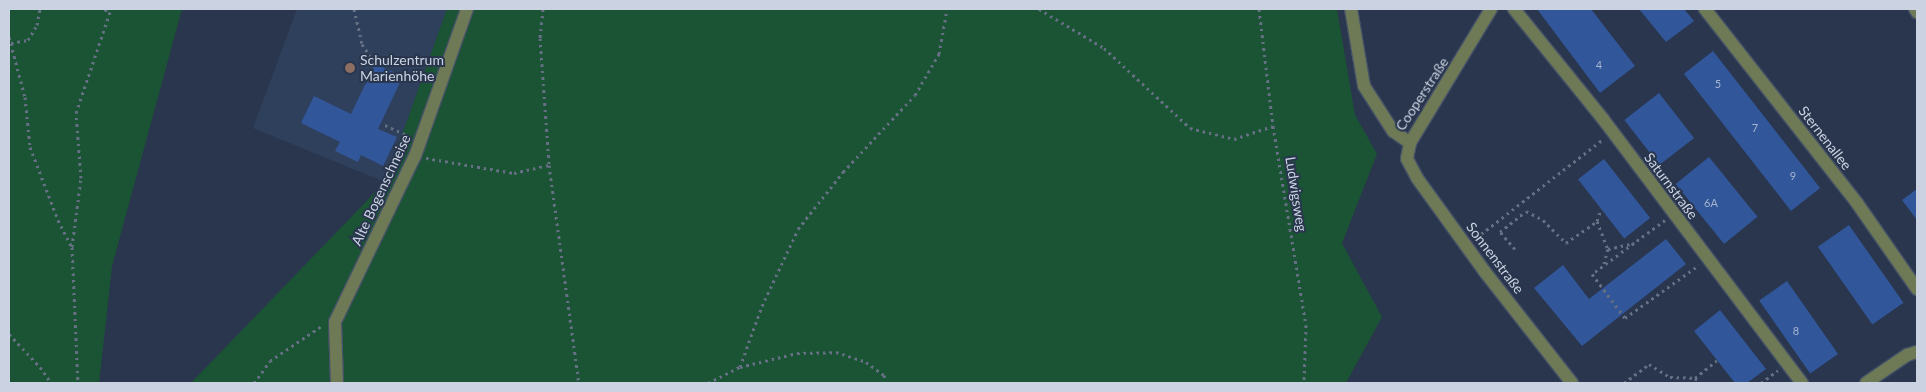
<!DOCTYPE html>
<meta charset="utf-8">
<style>
body{margin:0}
#map{position:relative;width:1926px;height:392px;overflow:hidden;background:#29364d;font-family:Lato,sans-serif}
div>[style]{position:absolute}
.built>*{inset:0;background:#2f405c}
.green>*{inset:0;background:#1b5434}
.building>*{inset:0;background:#315699;transform-origin:0 0}
.path>*{height:3px;margin-top:-1.5px;transform-origin:0;background:repeating-linear-gradient(90deg,#657084 0 2.5px,transparent 0 6.5px)}
.roads{filter:drop-shadow(1px 0 #465268) drop-shadow(-1px 0 #465268) drop-shadow(0 1px #465268) drop-shadow(0 -1px #465268)}
.minor>*{height:12px;margin:-6px;padding:0 6px;transform-origin:6px;border-radius:6px;background:#6e7956}
.dots>*{width:14px;height:14px;translate:-50% -50%;box-sizing:border-box;border:2px solid #29364d;border-radius:50%}
span{translate:-50% -50%;white-space:nowrap;text-align:center;line-height:1.15;-webkit-text-stroke:4px #29364d;paint-order:stroke}
.number-label{font-size:11px;color:#a4b4d0}
.number-label span{-webkit-text-stroke-width:0}
.poi-label{font-size:14px;color:#cbd3e2}
.left{translate:0 -50%;text-align:left}
.street-label{font-size:14px;color:#cbd3e2}
.frame{position:absolute;inset:0;border:10px solid #cbd3e2;pointer-events:none}
</style>
<div id="map">
<div class="built">
<div style="clip-path:polygon(297px 9px,447px 9px,385px 182px,253px 128px)"></div>
</div>
<div class="green">
<div style="clip-path:polygon(9px 9px,182px 9px,112px 266px,99px 383px,9px 383px)"></div>
<div style="clip-path:polygon(447px 9px,1337px 9px,1355px 115px,1377px 154px,1342px 243px,1382px 317px,1346px 383px,191px 383px,385px 182px)"></div>
</div>
<div class="building">
<div style="clip-path:polygon(1537px 9px,1591px 9px,1635px 66px,1600px 93px)"></div>
<div style="clip-path:polygon(1639px 9px,1684px 9px,1694px 21px,1666px 42px)"></div>
<div style="left:1713px;top:51px;width:174px;height:37px;rotate:52deg"></div>
<div style="clip-path:polygon(375px 64px,403px 76px,378px 129px,397px 137px,383px 166px,361px 155px,358px 162px,335px 151px,340px 142px,301px 123px,314px 96px,351px 114px)"></div>
<div style="left:1659px;top:93px;width:57px;height:44px;rotate:52deg"></div>
<div style="left:1709px;top:157px;width:77px;height:43px;rotate:51deg"></div>
<div style="left:1604px;top:159px;width:75px;height:33px;rotate:52deg"></div>
<div style="clip-path:polygon(1917px 189px,1917px 220px,1902px 200px)"></div>
<div style="left:1849px;top:225px;width:95px;height:38px;rotate:55deg"></div>
<div style="clip-path:polygon(1666px 239px,1686px 264px,1582px 346px,1534px 288px,1563px 265px,1589px 299px)"></div>
<div style="left:1787px;top:281px;width:89px;height:34px;rotate:55deg"></div>
<div style="clip-path:polygon(1720px 310px,1766px 369px,1747px 383px,1735px 383px,1694px 331px)"></div>
</div>
<div class="path">
<div style="left:105px;top:9px;width:5px;rotate:53deg"></div>
<div style="left:354px;top:9px;width:36px;rotate:77deg"></div>
<div style="left:362px;top:44px;width:24px;rotate:57deg"></div>
<div style="left:543px;top:9px;width:29px;rotate:96deg"></div>
<div style="left:540px;top:38px;width:127px;rotate:85.9deg"></div>
<div style="left:549px;top:165px;width:220px;rotate:82.2deg"></div>
<div style="left:1039px;top:9px;width:76px;rotate:31deg"></div>
<div style="left:1104px;top:48px;width:117px;rotate:42.9deg"></div>
<div style="left:1190px;top:128px;width:45px;rotate:14deg"></div>
<div style="left:1234px;top:139px;width:41px;rotate:-18.4deg"></div>
<div style="left:1259px;top:9px;width:118px;rotate:83.2deg"></div>
<div style="left:1273px;top:126px;width:202px;rotate:80.6deg"></div>
<div style="left:1306px;top:325px;width:58px;rotate:92deg"></div>
<div style="left:9px;top:37px;width:62px;rotate:75.1deg"></div>
<div style="left:25px;top:97px;width:50px;rotate:84.3deg"></div>
<div style="left:30px;top:147px;width:78px;rotate:69deg"></div>
<div style="left:58px;top:220px;width:30px;rotate:63deg"></div>
<div style="left:72px;top:247px;width:136px;rotate:87.5deg"></div>
<div style="left:11px;top:43px;width:17px;rotate:-10deg"></div>
<div style="left:28px;top:40px;width:17px;rotate:-59deg"></div>
<div style="left:37px;top:25px;width:16px;rotate:-79deg"></div>
<div style="left:385px;top:125px;width:26px;rotate:25deg"></div>
<div style="left:426px;top:158px;width:89px;rotate:9.7deg"></div>
<div style="left:514px;top:173px;width:36px;rotate:-13deg"></div>
<div style="left:1665px;top:220px;width:91px;rotate:143.5deg"></div>
<div style="left:1592px;top:274px;width:55px;rotate:53.1deg"></div>
<div style="left:1625px;top:318px;width:91px;rotate:-35.6deg"></div>
<div style="left:1597px;top:221px;width:13px;rotate:-72deg"></div>
<div style="left:1476px;top:238px;width:160px;rotate:-37.9deg"></div>
<div style="left:72px;top:247px;width:70px;rotate:-82.6deg"></div>
<div style="left:81px;top:178px;width:65px;rotate:-94.4deg"></div>
<div style="left:76px;top:113px;width:110px;rotate:-71.4deg"></div>
<div style="left:1515px;top:249px;width:23px;rotate:-131deg"></div>
<div style="left:1500px;top:232px;width:33px;rotate:-39deg"></div>
<div style="left:1526px;top:211px;width:19px;rotate:28deg"></div>
<div style="left:1543px;top:220px;width:33px;rotate:45deg"></div>
<div style="left:1566px;top:243px;width:38px;rotate:-35deg"></div>
<div style="left:1597px;top:221px;width:30px;rotate:69deg"></div>
<div style="left:1608px;top:249px;width:15px;rotate:106deg"></div>
<div style="left:1608px;top:249px;width:27px;rotate:-13deg"></div>
<div style="left:9px;top:334px;width:45px;rotate:46.8deg"></div>
<div style="left:40px;top:367px;width:19px;rotate:55deg"></div>
<div style="left:740px;top:367px;width:65px;rotate:-70.2deg"></div>
<div style="left:762px;top:306px;width:85px;rotate:-64.9deg"></div>
<div style="left:798px;top:229px;width:73px;rotate:-51.7deg"></div>
<div style="left:843px;top:172px;width:105px;rotate:-46.9deg"></div>
<div style="left:915px;top:95px;width:48px;rotate:-59.7deg"></div>
<div style="left:939px;top:54px;width:46px;rotate:-79.9deg"></div>
<div style="left:1695px;top:378px;width:28px;rotate:-39deg"></div>
<div style="left:254px;top:383px;width:27px;rotate:-54deg"></div>
<div style="left:270px;top:361px;width:64px;rotate:-34.2deg"></div>
<div style="left:708px;top:383px;width:36px;rotate:-27deg"></div>
<div style="left:740px;top:367px;width:59px;rotate:-13.8deg"></div>
<div style="left:797px;top:353px;width:39px;rotate:-1deg"></div>
<div style="left:836px;top:352px;width:32px;rotate:18deg"></div>
<div style="left:866px;top:362px;width:22px;rotate:36deg"></div>
<div style="left:884px;top:375px;width:8px;rotate:76deg"></div>
<div style="left:1624px;top:383px;width:31px;rotate:-37deg"></div>
<div style="left:1649px;top:364px;width:25px;rotate:32deg"></div>
<div style="left:1670px;top:377px;width:25px;rotate:2deg"></div>
<div style="left:1695px;top:378px;width:8px;rotate:40deg"></div>
<div style="left:1761px;top:383px;width:21px;rotate:-37deg"></div>
</div>
<div class="roads">
<div class="minor">
<div style="left:1351px;top:9px;width:78px;rotate:80.4deg"></div>
<div style="left:1364px;top:86px;width:54px;rotate:57.2deg"></div>
<div style="left:1393px;top:131px;width:21px;rotate:35deg"></div>
<div style="left:1491px;top:9px;width:157px;rotate:121.2deg"></div>
<div style="left:1410px;top:143px;width:16px;rotate:101deg"></div>
<div style="left:1407px;top:159px;width:21px;rotate:62deg"></div>
<div style="left:1417px;top:178px;width:116px;rotate:54.1deg"></div>
<div style="left:1485px;top:272px;width:141px;rotate:51.9deg"></div>
<div style="left:1514px;top:9px;width:141px;rotate:51deg"></div>
<div style="left:1603px;top:119px;width:331px;rotate:53deg"></div>
<div style="left:1705px;top:9px;width:246px;rotate:51.9deg"></div>
<div style="left:1857px;top:203px;width:105px;rotate:55.1deg"></div>
<div style="left:1915px;top:9px;width:4px;rotate:56deg"></div>
<div style="left:337px;top:383px;width:61px;rotate:-91.9deg"></div>
<div style="left:335px;top:322px;width:184px;rotate:-64.3deg"></div>
<div style="left:415px;top:156px;width:156px;rotate:-70.5deg"></div>
<div style="left:1866px;top:383px;width:50px;rotate:-34.3deg"></div>
<div style="left:1907px;top:355px;width:10px;rotate:-17deg"></div>
</div>
</div>
<div class="dots">
<div style="left:350px;top:68px;background:#8d6e63"></div>
</div>
<div class="number-label">
<span style="left:1599px;top:65px">4</span>
<span style="left:1718px;top:84px">5</span>
<span style="left:1755px;top:128px">7</span>
<span style="left:1793px;top:176px">9</span>
<span style="left:1711px;top:203px">6A</span>
<span style="left:1796px;top:331px">8</span>
</div>
<div class="poi-label">
<span class="left" style="left:360px;top:68px">Schulzentrum<br>Marienhöhe</span>
</div>
<div class="street-label">
<span style="left:1422px;top:94px;rotate:-57deg">Cooperstraße</span>
<span style="left:1825px;top:138px;rotate:52deg">Sternenallee</span>
<span style="left:1671px;top:186px;rotate:53deg">Saturnstraße</span>
<span style="left:381px;top:190px;rotate:-65deg">Alte Bogenschneise</span>
<span style="left:1296px;top:194px;rotate:81deg">Ludwigsweg</span>
<span style="left:1495px;top:258px;rotate:53deg">Sonnenstraße</span>
</div>
<div class="frame"></div>
</div>
